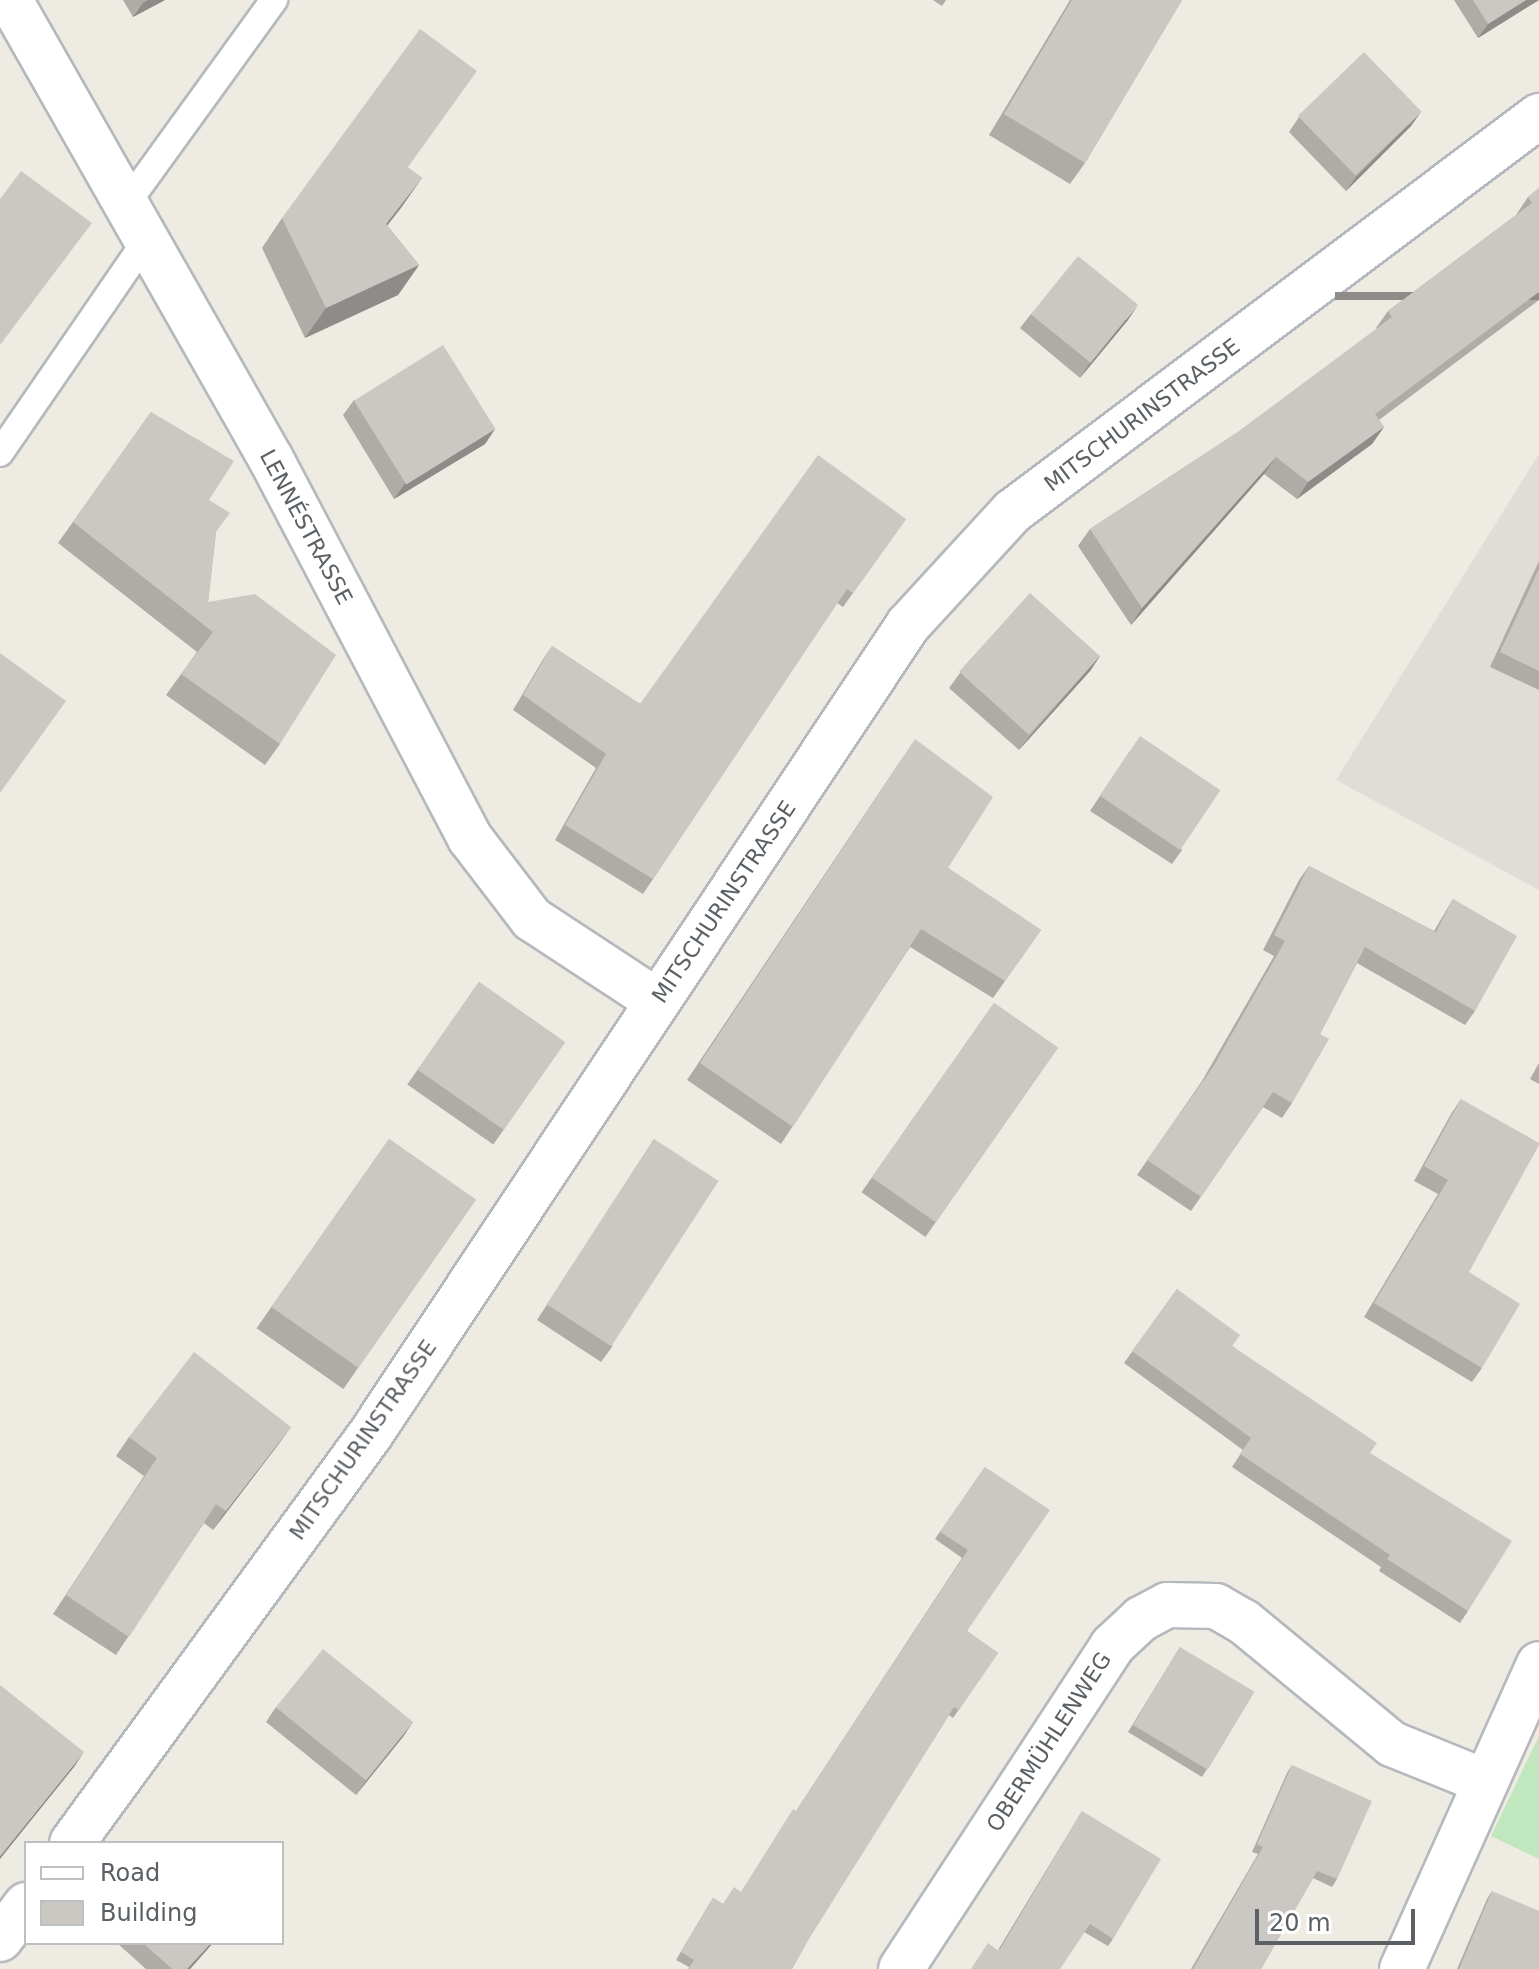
<!DOCTYPE html>
<meta charset="utf-8">
<style>
body{margin:0}
#map{position:relative;width:1539px;height:1969px;overflow:hidden;background:#eeebe2;font-family:"DejaVu Sans",sans-serif}
div>[style]{position:absolute}
.industrial>*{inset:0;background:#dfddd7}
.green>*{inset:0;background:#c1e7be}
.roads{filter:drop-shadow(2px 0 #b5b9bd) drop-shadow(-2px 0 #b5b9bd) drop-shadow(0 2px #b5b9bd) drop-shadow(0 -2px #b5b9bd)}
.lane>*{height:26px;margin:-13px;padding:0 13px;transform-origin:13px;border-radius:13px;background:#fff}
.street>*{height:44px;margin:-22px;padding:0 22px;transform-origin:22px;border-radius:22px;background:#fff}
.wall>*{inset:0;background:#afaba7;transform-origin:0 0}
.shaded-wall>*{inset:0;background:#8e8b88;transform-origin:0 0}
.building>*{inset:0;background:#cbc7c2;transform-origin:0 0}
span{translate:-50% -50%;white-space:nowrap;text-align:center;line-height:1.15;-webkit-text-stroke:6px #fff;paint-order:stroke}
.street-label{font-size:22px;color:#5b6064}
.legend{position:absolute;left:24px;top:1841px;width:260px;height:104px;box-sizing:border-box;background:#fff;border:2px solid #bdbfc1;margin:0;padding:10px 14px;list-style:none;font-size:24px;color:#5b6064}
.legend li{display:flex;align-items:center;gap:16px;height:40px}
.legend b{width:40px;border:2px solid #bdbfc1}
.scale{position:absolute;left:1255px;top:1909px;width:160px;height:36px;box-sizing:border-box;border:4px solid #5b6064;border-top:0;padding-left:10px;font-size:24px;line-height:28px;white-space:nowrap;color:#5b6064;-webkit-text-stroke:6px #fff;paint-order:stroke}
</style>
<div id="map">
<div class="industrial">
<div style="clip-path:polygon(1539px 454px,1539px 890px,1336px 780px)"></div>
</div>
<div class="green">
<div style="clip-path:polygon(1539px 1736px,1539px 1859px,1491px 1836px)"></div>
</div>
<div class="roads">
<div class="lane">
<div style="left:127px;top:203px;width:251px;rotate:-54.1deg"></div>
<div style="left:0;top:453px;width:261px;rotate:-55.5deg"></div>
</div>
<div class="street">
<div style="left:10px;top:0;width:528px;rotate:60.38deg"></div>
<div style="left:271px;top:459px;width:428px;rotate:62.3deg"></div>
<div style="left:470px;top:838px;width:102px;rotate:52.6deg"></div>
<div style="left:532px;top:919px;width:149px;rotate:33.3deg"></div>
<div style="left:72px;top:1843px;width:505px;rotate:-53.86deg"></div>
<div style="left:370px;top:1435px;width:972px;rotate:-56.41deg"></div>
<div style="left:908px;top:625px;width:155px;rotate:-47.4deg"></div>
<div style="left:1013px;top:511px;width:658px;rotate:-36.9deg"></div>
<div style="left:0;top:1939px;width:43px;rotate:-52.6deg"></div>
<div style="left:901px;top:1969px;width:386px;rotate:-56.8deg"></div>
<div style="left:1112px;top:1646px;width:40px;rotate:-43deg"></div>
<div style="left:1141px;top:1619px;width:30px;rotate:-28deg"></div>
<div style="left:1167px;top:1605px;width:49px;rotate:1.2deg"></div>
<div style="left:1216px;top:1606px;width:32px;rotate:30deg"></div>
<div style="left:1244px;top:1622px;width:192px;rotate:39.5deg"></div>
<div style="left:1392px;top:1744px;width:101px;rotate:22deg"></div>
<div style="left:1402px;top:1969px;width:334px;rotate:-65.8deg"></div>
</div>
</div>
<div class="wall">
<div style="clip-path:polygon(123px 0,165px 0,133px 17px)"></div>
<div style="clip-path:polygon(933px 0,946px 0,942px 6px)"></div>
<div style="clip-path:polygon(1070px 0,1182px 0,1085px 163px,1070px 184px,989px 135px)"></div>
<div style="clip-path:polygon(1454px 0,1539px 0,1478px 38px)"></div>
<div style="clip-path:polygon(1299px 117px,1411px 126px,1346px 191px,1289px 132px)"></div>
<div style="clip-path:polygon(408px 168px,422px 178px,387px 225px,419px 265px,398px 295px,305px 338px,262px 248px,282px 218px)"></div>
<div style="clip-path:polygon(1539px 188px,1539px 300px,1379px 420px,1384px 427px,1372px 444px,1297px 499px,1264px 474px,1131px 625px,1078px 546px,1090px 529px,1238px 432px,1377px 329px,1376px 328px,1388px 311px,1516px 215px,1528px 197px)"></div>
<div style="clip-path:polygon(1031px 314px,1128px 320px,1080px 378px,1020px 328px)"></div>
<div style="clip-path:polygon(354px 400px,495px 429px,485px 444px,394px 499px,343px 415px)"></div>
<div style="clip-path:polygon(151px 412px,209px 500px,216px 532px,208px 602px,280px 744px,265px 765px,166px 695px,197px 652px,58px 543px)"></div>
<div style="clip-path:polygon(906px 519px,843px 607px,837px 603px,643px 894px,555px 840px,596px 768px,513px 710px,542px 661px,552px 646px,640px 704px)"></div>
<div style="clip-path:polygon(1539px 561px,1539px 690px,1490px 667px)"></div>
<div style="clip-path:polygon(1100px 656px,1090px 671px,1019px 750px,949px 688px,960px 673px)"></div>
<div style="clip-path:polygon(1130px 751px,1182px 850px,1172px 864px,1090px 811px)"></div>
<div style="clip-path:polygon(903px 757px,948px 868px,1041px 930px,993px 998px,910px 947px,781px 1144px,687px 1080px)"></div>
<div style="clip-path:polygon(1309px 866px,1434px 931px,1453px 899px,1475px 1011px,1465px 1025px,1357px 963px,1320px 1034px,1292px 1103px,1282px 1118px,1263px 1107px,1191px 1211px,1137px 1175px,1202px 1081px,1274px 956px,1263px 950px,1299px 880px)"></div>
<div style="left:479px;top:982px;width:105px;height:125px;rotate:35deg"></div>
<div style="left:994px;top:1003px;width:78px;height:231px;rotate:35deg"></div>
<div style="clip-path:polygon(1539px 1063px,1539px 1084px,1530px 1079px)"></div>
<div style="clip-path:polygon(1461px 1099px,1469px 1272px,1482px 1368px,1472px 1382px,1364px 1317px,1438px 1194px,1414px 1181px,1451px 1114px)"></div>
<div style="left:389px;top:1139px;width:106px;height:231px;rotate:35deg"></div>
<div style="clip-path:polygon(654px 1139px,612px 1347px,601px 1362px,537px 1320px)"></div>
<div style="clip-path:polygon(1177px 1289px,1232px 1346px,1370px 1453px,1468px 1611px,1460px 1623px,1379px 1571px,1381px 1567px,1232px 1467px,1243px 1450px,1124px 1363px)"></div>
<div style="clip-path:polygon(291px 1427px,213px 1530px,204px 1523px,116px 1655px,53px 1614px,144px 1476px,116px 1456px,129px 1437px)"></div>
<div style="clip-path:polygon(985px 1467px,967px 1631px,998px 1653px,953px 1718px,949px 1715px,808px 1940px,792px 1969px,688px 1969px,689px 1967px,676px 1960px,708px 1906px,713px 1898px,723px 1904px,741px 1892px,796px 1811px,962px 1558px,935px 1539px)"></div>
<div style="clip-path:polygon(1180px 1647px,1207px 1769px,1202px 1777px,1128px 1732px)"></div>
<div style="clip-path:polygon(276px 1707px,413px 1722px,356px 1795px,266px 1722px)"></div>
<div style="clip-path:polygon(1292px 1765px,1337px 1879px,1332px 1887px,1313px 1878px,1261px 1969px,1191px 1969px,1258px 1854px,1252px 1852px,1287px 1773px)"></div>
<div style="clip-path:polygon(1082px 1811px,1113px 1939px,1108px 1946px,1084px 1932px,998px 1950px)"></div>
<div style="clip-path:polygon(1492px 1891px,1539px 1969px,1457px 1969px,1487px 1899px)"></div>
<div style="clip-path:polygon(117px 1943px,213px 1943px,190px 1969px,146px 1969px)"></div>
</div>
<div class="shaded-wall">
<div style="clip-path:polygon(148px 0,165px 0,133px 17px,143px 3px)"></div>
<div style="clip-path:polygon(1526px 0,1539px 0,1478px 38px,1488px 24px)"></div>
<div style="clip-path:polygon(1421px 112px,1411px 126px,1346px 191px,1356px 177px)"></div>
<div style="clip-path:polygon(422px 178px,401px 208px,365px 254px,386px 224px)"></div>
<div style="clip-path:polygon(419px 265px,398px 295px,305px 338px,326px 308px)"></div>
<div style="left:1539px;top:292px;width:8px;height:204px;rotate:90deg"></div>
<div style="clip-path:polygon(1138px 305px,1128px 320px,1080px 378px,1090px 363px)"></div>
<div style="clip-path:polygon(1384px 427px,1372px 444px,1297px 499px,1308px 482px)"></div>
<div style="clip-path:polygon(495px 429px,485px 444px,394px 499px,404px 485px)"></div>
<div style="clip-path:polygon(1276px 457px,1264px 474px,1131px 625px,1142px 608px)"></div>
<div style="clip-path:polygon(1100px 656px,1090px 671px,1019px 750px,1030px 736px)"></div>
<div style="clip-path:polygon(291px 1427px,278px 1445px,213px 1530px,226px 1511px)"></div>
<div style="clip-path:polygon(413px 1722px,403px 1737px,356px 1795px,366px 1781px)"></div>
<div style="clip-path:polygon(84px 1752px,74px 1767px,0 1859px,0 1856px)"></div>
<div style="clip-path:polygon(211px 1943px,213px 1943px,190px 1969px,187px 1969px)"></div>
</div>
<div class="building">
<div style="clip-path:polygon(1072px 0,1182px 0,1085px 163px,1004px 114px)"></div>
<div style="clip-path:polygon(1473px 0,1526px 0,1488px 24px)"></div>
<div style="clip-path:polygon(420px 29px,477px 71px,408px 167px,422px 178px,386px 224px,419px 265px,326px 308px,282px 218px)"></div>
<div style="left:1364px;top:52px;width:83px;height:92px;rotate:46deg"></div>
<div style="clip-path:polygon(21px 171px,92px 223px,0 345px,0 199px)"></div>
<div style="clip-path:polygon(1539px 188px,1539px 292px,1375px 414px,1384px 427px,1308px 482px,1276px 457px,1142px 608px,1090px 529px,1238px 432px,1392px 317px,1388px 311px,1532px 203px,1528px 197px)"></div>
<div style="left:1078px;top:256px;width:77px;height:75px;rotate:39deg"></div>
<div style="left:443px;top:345px;width:99px;height:105px;rotate:58deg"></div>
<div style="clip-path:polygon(151px 412px,234px 461px,209px 500px,230px 513px,216px 532px,208px 602px,255px 594px,336px 655px,280px 744px,181px 674px,213px 632px,73px 522px)"></div>
<div style="clip-path:polygon(818px 455px,906px 519px,853px 593px,847px 589px,653px 879px,565px 825px,606px 754px,523px 695px,552px 646px,640px 704px)"></div>
<div style="clip-path:polygon(1539px 569px,1539px 671px,1500px 652px)"></div>
<div style="left:1030px;top:593px;width:94px;height:106px;rotate:42deg"></div>
<div style="clip-path:polygon(0 653px,66px 701px,0 793px)"></div>
<div style="left:1140px;top:736px;width:97px;height:72px;rotate:34deg"></div>
<div style="clip-path:polygon(915px 739px,993px 797px,948px 868px,1041px 930px,1005px 981px,921px 929px,793px 1127px,700px 1063px)"></div>
<div style="clip-path:polygon(1309px 866px,1436px 932px,1453px 899px,1517px 936px,1475px 1011px,1365px 947px,1320px 1034px,1329px 1039px,1292px 1103px,1273px 1092px,1201px 1197px,1147px 1160px,1213px 1067px,1285px 941px,1274px 935px)"></div>
<div style="left:479px;top:982px;width:105px;height:107px;rotate:35deg"></div>
<div style="left:994px;top:1003px;width:78px;height:213px;rotate:35deg"></div>
<div style="clip-path:polygon(1461px 1099px,1539px 1143px,1539px 1145px,1469px 1272px,1520px 1304px,1482px 1368px,1374px 1303px,1448px 1180px,1424px 1166px)"></div>
<div style="left:389px;top:1139px;width:106px;height:205px;rotate:35deg"></div>
<div style="left:654px;top:1139px;width:77px;height:197px;rotate:33deg"></div>
<div style="clip-path:polygon(1177px 1289px,1240px 1335px,1232px 1346px,1377px 1443px,1370px 1453px,1512px 1541px,1468px 1611px,1387px 1559px,1390px 1555px,1240px 1454px,1251px 1438px,1132px 1351px)"></div>
<div style="clip-path:polygon(194px 1352px,291px 1427px,226px 1511px,216px 1504px,129px 1637px,66px 1595px,157px 1458px,129px 1437px)"></div>
<div style="clip-path:polygon(985px 1467px,1050px 1510px,967px 1631px,998px 1653px,959px 1710px,954px 1707px,808px 1940px,792px 1969px,688px 1969px,694px 1960px,681px 1952px,713px 1898px,723px 1904px,734px 1887px,741px 1892px,793px 1809px,796px 1811px,968px 1550px,940px 1532px)"></div>
<div style="left:1180px;top:1647px;width:87px;height:91px;rotate:31deg"></div>
<div style="left:323px;top:1649px;width:116px;height:75px;rotate:39deg"></div>
<div style="clip-path:polygon(0 1685px,84px 1752px,0 1856px)"></div>
<div style="clip-path:polygon(1292px 1765px,1372px 1801px,1337px 1879px,1317px 1871px,1261px 1969px,1193px 1969px,1263px 1847px,1257px 1844px)"></div>
<div style="clip-path:polygon(1082px 1811px,1161px 1859px,1113px 1939px,1090px 1924px,1060px 1969px,971px 1969px,988px 1943px,999px 1951px)"></div>
<div style="clip-path:polygon(1492px 1891px,1539px 1911px,1539px 1969px,1459px 1969px)"></div>
<div style="clip-path:polygon(143px 1943px,211px 1943px,187px 1969px,172px 1969px)"></div>
</div>
<div class="street-label">
<span style="left:1142px;top:415px;rotate:-37deg">MITSCHURINSTRASSE</span>
<span style="left:306px;top:527px;rotate:62deg">LENNÉSTRASSE</span>
<span style="left:724px;top:902px;rotate:-56deg">MITSCHURINSTRASSE</span>
<span style="left:363px;top:1440px;rotate:-55deg">MITSCHURINSTRASSE</span>
<span style="left:1049px;top:1742px;rotate:-57deg">OBERMÜHLENWEG</span>
</div>
<ul class="legend">
<li><b style="height:10px;background:#fff"></b>Road</li>
<li><b style="height:22px;background:#cbc7c2"></b>Building</li>
</ul>
<div class="scale">20 m</div>
</div>
